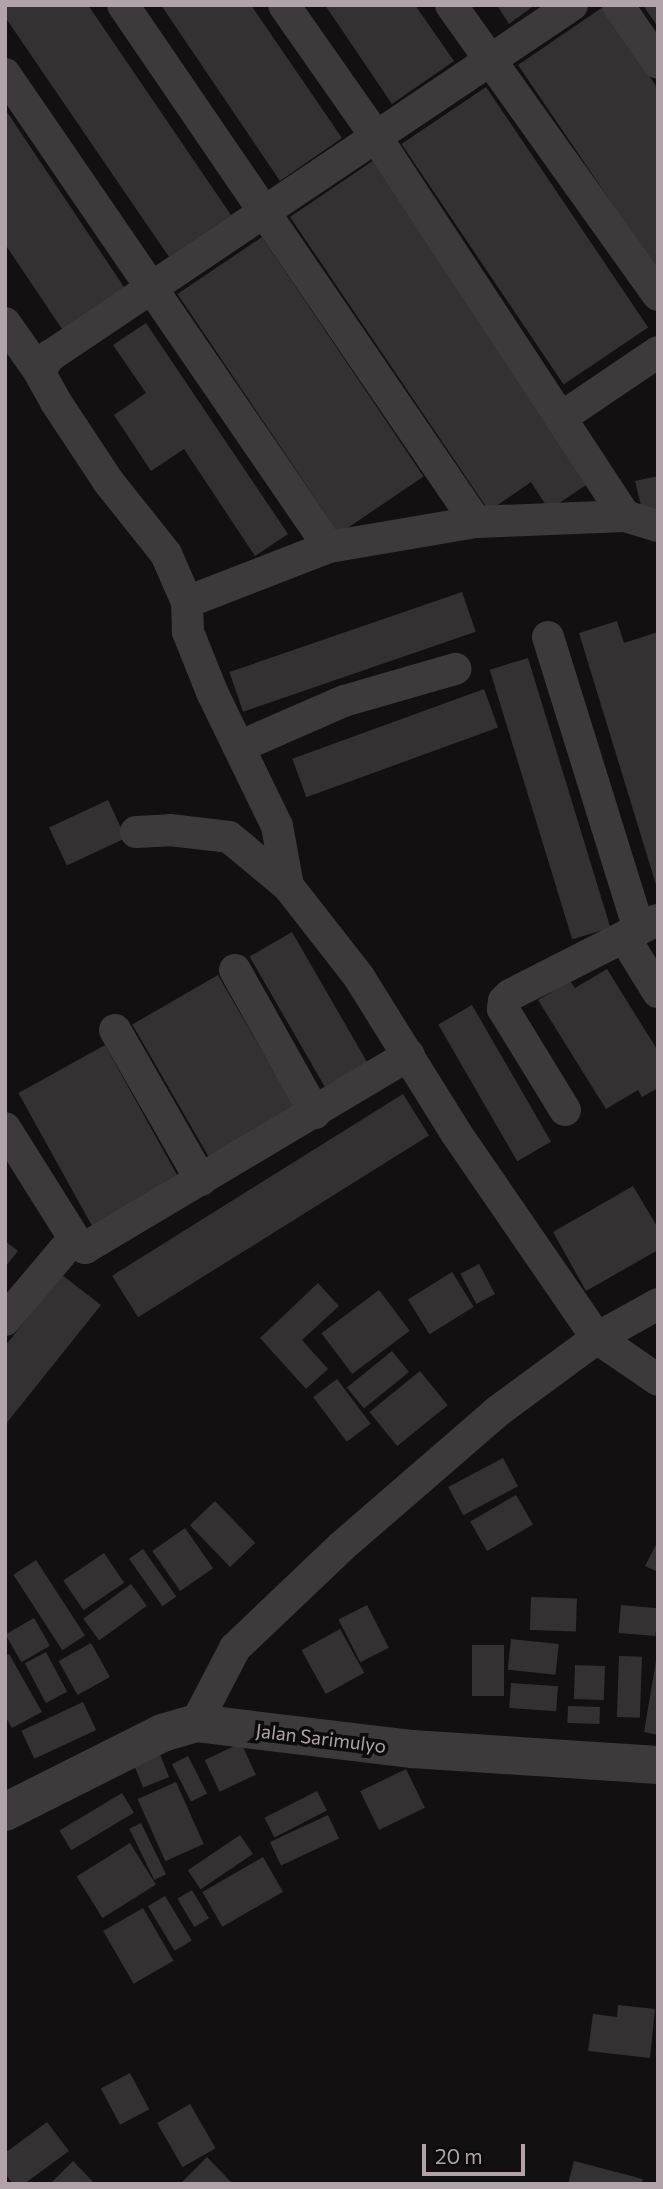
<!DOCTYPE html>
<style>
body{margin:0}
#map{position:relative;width:663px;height:2189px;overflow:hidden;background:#121011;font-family:Commissioner,sans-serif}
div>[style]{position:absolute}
.building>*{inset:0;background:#343132;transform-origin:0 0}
.minor>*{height:32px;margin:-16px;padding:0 16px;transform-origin:16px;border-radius:16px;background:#3e393b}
.tertiary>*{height:38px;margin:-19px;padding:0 19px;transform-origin:19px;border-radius:19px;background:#3e393b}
span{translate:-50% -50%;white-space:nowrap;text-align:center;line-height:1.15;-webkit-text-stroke:7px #0d0c0c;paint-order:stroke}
.street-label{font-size:19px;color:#b2a3ab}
.frame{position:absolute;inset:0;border:7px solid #b2a3ab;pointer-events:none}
.scale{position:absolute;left:422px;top:2144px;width:103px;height:32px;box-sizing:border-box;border:4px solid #b2a3ab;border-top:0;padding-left:9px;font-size:21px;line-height:24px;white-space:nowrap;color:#b2a3ab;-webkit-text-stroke:5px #0d0c0c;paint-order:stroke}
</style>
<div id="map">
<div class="building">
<div style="clip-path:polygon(5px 5px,88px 5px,231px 215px,169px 257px,5px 17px)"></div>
<div style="clip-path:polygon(161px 5px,251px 5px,342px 138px,280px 181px)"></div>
<div style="clip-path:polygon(325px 5px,415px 5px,454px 61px,392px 104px)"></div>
<div style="clip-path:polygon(497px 5px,535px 5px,509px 24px)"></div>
<div style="clip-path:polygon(643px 5px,658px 5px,658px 27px,651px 17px)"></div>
<div style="clip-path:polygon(603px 7px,658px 89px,658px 271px,518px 65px)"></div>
<div style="left:486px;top:87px;width:290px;height:102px;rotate:56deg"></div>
<div style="clip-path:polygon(5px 109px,126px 290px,64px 332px,5px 244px)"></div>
<div style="clip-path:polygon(374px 160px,592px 481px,549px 510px,531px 482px,489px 511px,290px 217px)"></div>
<div style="left:262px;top:237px;width:289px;height:102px;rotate:56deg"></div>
<div style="clip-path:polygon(146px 323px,288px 534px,255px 556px,184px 449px,151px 471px,114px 415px,146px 393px,113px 345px)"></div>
<div style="clip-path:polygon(658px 476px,658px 514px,644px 518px,635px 481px)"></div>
<div style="left:462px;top:592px;width:42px;height:246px;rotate:71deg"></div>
<div style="clip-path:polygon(617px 621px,624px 643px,658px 632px,657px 888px,579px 633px)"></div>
<div style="left:528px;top:658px;width:282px;height:40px;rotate:73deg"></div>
<div style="left:484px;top:689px;width:41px;height:204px;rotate:70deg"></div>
<div style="left:108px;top:800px;width:42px;height:65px;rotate:65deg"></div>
<div style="left:292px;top:932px;width:157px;height:49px;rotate:60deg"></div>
<div style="clip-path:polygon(607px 969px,658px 1051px,658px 1088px,642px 1097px,638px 1090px,606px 1109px,538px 1000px,570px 981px,575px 988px)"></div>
<div style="left:218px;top:975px;width:157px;height:99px;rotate:60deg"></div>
<div style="left:472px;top:1005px;width:158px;height:39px;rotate:60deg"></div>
<div style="left:105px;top:1045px;width:158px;height:99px;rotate:61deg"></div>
<div style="left:403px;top:1094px;width:49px;height:343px;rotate:58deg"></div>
<div style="clip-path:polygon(633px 1186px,658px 1228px,658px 1250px,586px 1291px,553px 1232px)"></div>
<div style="clip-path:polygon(5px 1241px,18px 1251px,5px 1267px)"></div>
<div style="left:479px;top:1264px;width:34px;height:21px;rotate:62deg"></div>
<div style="left:452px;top:1272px;width:41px;height:52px;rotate:58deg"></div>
<div style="clip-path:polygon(62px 1275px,101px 1305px,5px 1425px,5px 1346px)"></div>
<div style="clip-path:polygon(318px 1283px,339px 1306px,302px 1340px,328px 1369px,306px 1389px,260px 1338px)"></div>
<div style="left:379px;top:1290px;width:51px;height:72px;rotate:53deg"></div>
<div style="left:392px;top:1351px;width:27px;height:58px;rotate:51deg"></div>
<div style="left:420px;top:1371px;width:44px;height:65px;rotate:51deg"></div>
<div style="left:337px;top:1379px;width:56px;height:30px;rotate:53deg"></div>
<div style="left:503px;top:1458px;width:32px;height:62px;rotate:62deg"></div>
<div style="left:516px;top:1495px;width:34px;height:53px;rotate:60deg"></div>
<div style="left:215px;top:1501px;width:58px;height:35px;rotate:46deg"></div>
<div style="left:185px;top:1528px;width:49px;height:40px;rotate:55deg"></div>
<div style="clip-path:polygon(658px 1541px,658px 1572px,645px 1566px)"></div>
<div style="left:143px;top:1549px;width:58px;height:17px;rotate:55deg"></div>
<div style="left:104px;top:1553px;width:36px;height:49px;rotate:56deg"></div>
<div style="left:36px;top:1560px;width:90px;height:27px;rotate:57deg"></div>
<div style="left:131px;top:1584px;width:27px;height:59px;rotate:54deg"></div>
<div style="left:531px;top:1597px;width:46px;height:33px;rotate:2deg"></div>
<div style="left:367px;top:1605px;width:48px;height:32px;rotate:63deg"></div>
<div style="left:621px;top:1605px;width:37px;height:28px;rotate:5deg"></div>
<div style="left:34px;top:1618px;width:32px;height:33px;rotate:60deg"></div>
<div style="left:340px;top:1629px;width:50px;height:44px;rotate:61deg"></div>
<div style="left:511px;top:1639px;width:48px;height:31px;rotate:6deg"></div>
<div style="left:91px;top:1643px;width:39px;height:37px;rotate:61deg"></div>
<div style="left:472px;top:1645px;width:32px;height:51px"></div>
<div style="left:46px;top:1652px;width:45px;height:24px;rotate:62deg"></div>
<div style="clip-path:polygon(9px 1654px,42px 1712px,12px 1728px,5px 1716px,5px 1656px)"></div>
<div style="left:619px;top:1656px;width:23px;height:61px;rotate:2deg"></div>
<div style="clip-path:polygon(656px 1661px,658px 1661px,658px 1735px,644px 1732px)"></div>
<div style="left:575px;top:1665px;width:30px;height:34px;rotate:2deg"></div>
<div style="left:511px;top:1683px;width:47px;height:25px;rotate:4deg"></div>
<div style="left:83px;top:1702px;width:31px;height:68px;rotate:65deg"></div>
<div style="left:568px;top:1706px;width:32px;height:17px;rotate:2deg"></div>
<div style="left:241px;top:1743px;width:35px;height:40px;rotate:65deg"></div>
<div style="left:159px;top:1752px;width:27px;height:28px;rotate:68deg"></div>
<div style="left:188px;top:1756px;width:42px;height:18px;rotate:63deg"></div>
<div style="left:406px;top:1769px;width:43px;height:51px;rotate:64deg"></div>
<div style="left:176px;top:1782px;width:68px;height:42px;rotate:66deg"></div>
<div style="left:317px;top:1791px;width:22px;height:59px;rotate:63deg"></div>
<div style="left:122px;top:1793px;width:23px;height:73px;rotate:59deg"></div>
<div style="left:328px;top:1815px;width:26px;height:64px;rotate:65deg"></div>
<div style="left:141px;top:1823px;width:57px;height:13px;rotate:64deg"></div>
<div style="left:240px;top:1835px;width:23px;height:63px;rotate:56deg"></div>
<div style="left:130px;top:1843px;width:49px;height:63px;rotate:58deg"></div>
<div style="left:263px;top:1857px;width:40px;height:70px;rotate:60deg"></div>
<div style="left:192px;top:1890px;width:33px;height:17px;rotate:59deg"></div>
<div style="left:165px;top:1896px;width:52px;height:20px;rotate:59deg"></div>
<div style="left:143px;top:1908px;width:61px;height:46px;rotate:60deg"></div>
<div style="clip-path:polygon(618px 2005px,655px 2009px,650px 2058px,588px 2051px,593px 2014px,617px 2017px)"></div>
<div style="left:130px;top:2073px;width:41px;height:33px;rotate:62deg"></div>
<div style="left:190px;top:2104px;width:51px;height:38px;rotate:60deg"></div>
<div style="clip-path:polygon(47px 2122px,69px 2151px,24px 2184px,13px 2184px,5px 2174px,5px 2153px)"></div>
<div style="clip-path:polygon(207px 2157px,233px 2184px,180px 2184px)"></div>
<div style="clip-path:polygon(73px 2161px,95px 2184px,50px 2184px)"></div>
<div style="clip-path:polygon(574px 2161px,643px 2179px,641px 2184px,568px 2184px)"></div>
</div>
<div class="minor">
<div style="left:123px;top:5px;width:626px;rotate:55.68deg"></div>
<div style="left:451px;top:5px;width:356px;rotate:54.5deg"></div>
<div style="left:618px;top:5px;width:70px;rotate:55.4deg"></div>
<div style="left:5px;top:74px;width:573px;rotate:55.59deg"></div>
<div style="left:5px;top:323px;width:59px;rotate:54.7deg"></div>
<div style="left:562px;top:417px;width:116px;rotate:-34.1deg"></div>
<div style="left:625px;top:516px;width:34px;rotate:17deg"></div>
<div style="left:187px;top:602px;width:152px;rotate:-21.2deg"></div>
<div style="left:329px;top:547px;width:149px;rotate:-9.7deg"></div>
<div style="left:476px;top:522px;width:149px;rotate:-2.3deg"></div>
<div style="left:625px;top:516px;width:452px;rotate:-123.3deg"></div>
<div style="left:377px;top:138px;width:162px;rotate:-125deg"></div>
<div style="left:548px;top:637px;width:306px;rotate:72.7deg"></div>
<div style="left:241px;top:746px;width:112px;rotate:-23.6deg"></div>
<div style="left:344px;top:701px;width:116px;rotate:-16.1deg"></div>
<div style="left:136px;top:832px;width:34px;rotate:-3deg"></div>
<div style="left:170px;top:830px;width:59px;rotate:6.8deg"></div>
<div style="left:229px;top:837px;width:77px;rotate:39.7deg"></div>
<div style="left:288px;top:886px;width:115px;rotate:52deg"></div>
<div style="left:359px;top:977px;width:184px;rotate:58.1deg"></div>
<div style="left:456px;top:1133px;width:249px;rotate:55.5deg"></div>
<div style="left:597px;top:1338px;width:74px;rotate:34.5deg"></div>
<div style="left:288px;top:886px;width:61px;rotate:-100.4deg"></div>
<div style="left:277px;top:826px;width:149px;rotate:-115.9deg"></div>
<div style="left:212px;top:692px;width:65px;rotate:-111.8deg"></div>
<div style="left:188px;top:632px;width:30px;rotate:-92deg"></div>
<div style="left:187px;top:602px;width:52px;rotate:-113.6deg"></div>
<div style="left:166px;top:554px;width:93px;rotate:-128.5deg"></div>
<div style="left:108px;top:481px;width:95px;rotate:-123.4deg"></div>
<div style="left:56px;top:402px;width:35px;rotate:-119deg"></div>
<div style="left:39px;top:371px;width:19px;rotate:-54deg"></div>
<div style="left:50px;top:356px;width:629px;rotate:-33.92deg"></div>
<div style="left:624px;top:937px;width:65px;rotate:58.3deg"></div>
<div style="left:235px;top:970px;width:164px;rotate:60.8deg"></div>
<div style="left:115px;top:1030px;width:173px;rotate:60.2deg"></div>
<div style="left:565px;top:1110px;width:119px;rotate:-121.5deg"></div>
<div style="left:503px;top:1009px;width:8px;rotate:-83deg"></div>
<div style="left:504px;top:1001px;width:8px;rotate:-45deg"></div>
<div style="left:510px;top:995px;width:165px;rotate:-27deg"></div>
<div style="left:5px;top:1128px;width:130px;rotate:57.9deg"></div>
<div style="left:74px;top:1238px;width:15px;rotate:42deg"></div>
<div style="left:85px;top:1248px;width:377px;rotate:-30.8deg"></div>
<div style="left:5px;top:1320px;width:107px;rotate:-49.9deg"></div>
<div style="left:196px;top:1723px;width:85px;rotate:-62.5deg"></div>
<div style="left:235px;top:1648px;width:146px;rotate:-43.6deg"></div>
<div style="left:341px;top:1547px;width:208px;rotate:-40.9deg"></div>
<div style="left:498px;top:1411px;width:123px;rotate:-36.4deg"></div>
<div style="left:597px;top:1338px;width:70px;rotate:-29.1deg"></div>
</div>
<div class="tertiary">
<div style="left:5px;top:1812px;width:176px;rotate:-26.7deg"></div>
<div style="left:162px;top:1733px;width:35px;rotate:-16deg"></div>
<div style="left:196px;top:1723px;width:218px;rotate:6.9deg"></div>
<div style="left:412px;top:1749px;width:247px;rotate:3.7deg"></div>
</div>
<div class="street-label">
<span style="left:321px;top:1738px;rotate:7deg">Jalan Sarimulyo</span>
</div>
<div class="frame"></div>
<div class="scale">20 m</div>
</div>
